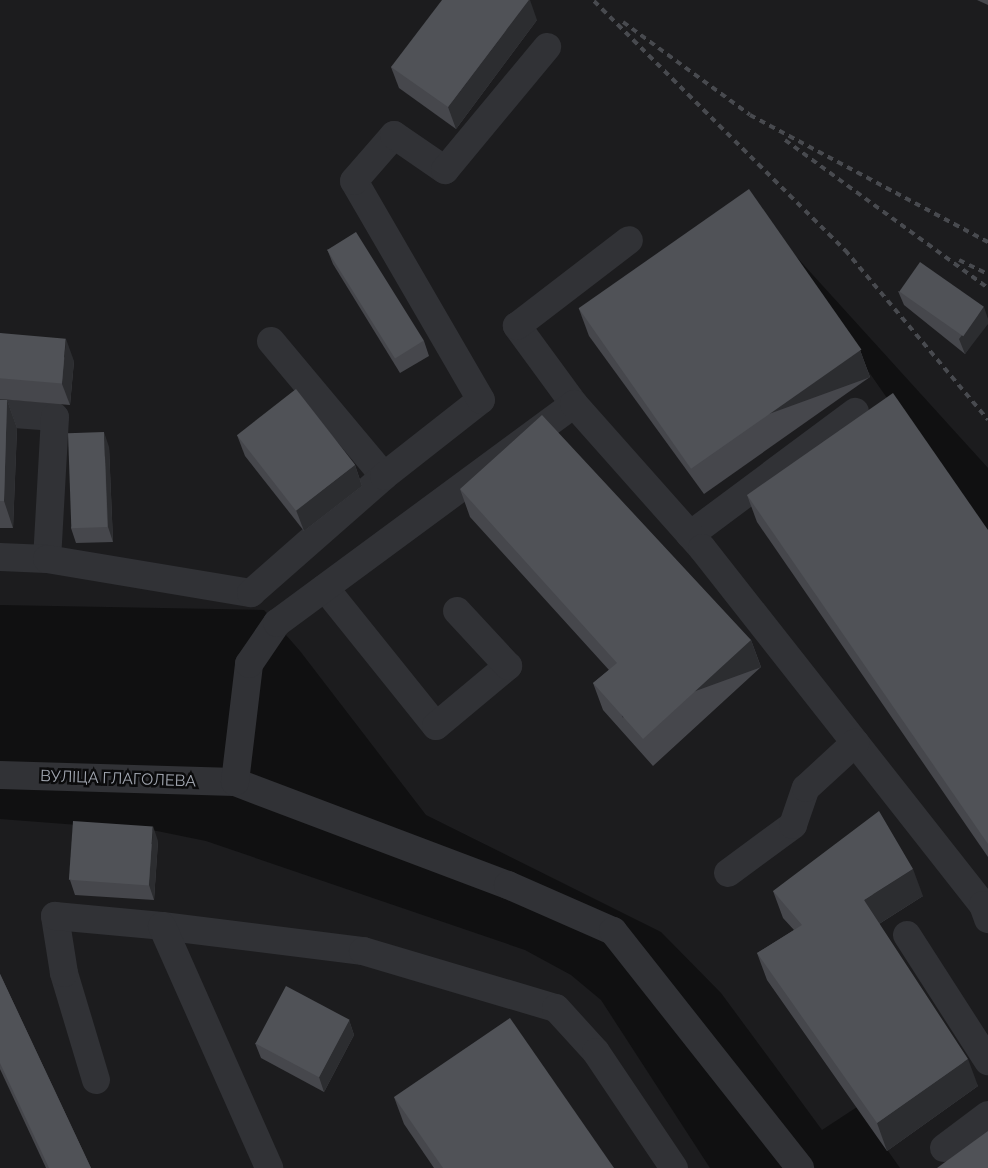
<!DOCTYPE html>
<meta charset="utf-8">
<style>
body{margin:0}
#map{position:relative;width:988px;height:1168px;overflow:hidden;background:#101011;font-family:Raleway,sans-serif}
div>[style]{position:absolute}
.built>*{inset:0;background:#1c1c1e}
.minor>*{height:28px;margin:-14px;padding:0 14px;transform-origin:14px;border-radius:14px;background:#313236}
.rail>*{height:4px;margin-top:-2px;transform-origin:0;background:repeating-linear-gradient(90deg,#484a4f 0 6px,transparent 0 11px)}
.wall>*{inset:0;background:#46474c}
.shaded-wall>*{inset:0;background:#2c2d30;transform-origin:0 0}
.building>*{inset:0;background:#505257;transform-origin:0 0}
span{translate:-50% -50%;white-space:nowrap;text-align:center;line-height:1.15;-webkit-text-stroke:5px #0b0b0c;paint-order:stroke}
.street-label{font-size:16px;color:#a2a7b1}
</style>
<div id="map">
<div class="built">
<div style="clip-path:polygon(0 0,988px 0,988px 468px,763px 220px,988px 543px,988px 1168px,900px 1168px,857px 1107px,822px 1130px,721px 993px,661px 932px,426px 815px,300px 651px,264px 610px,0 605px)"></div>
<div style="clip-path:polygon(0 819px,157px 831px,206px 841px,525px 950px,571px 975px,601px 1000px,710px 1168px,0 1168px)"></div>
</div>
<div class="minor">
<div style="left:271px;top:341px;width:176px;rotate:50.1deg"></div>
<div style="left:574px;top:404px;width:97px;rotate:-126.2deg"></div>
<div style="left:517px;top:326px;width:141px;rotate:-37.5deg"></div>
<div style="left:0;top:413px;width:55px;rotate:4.2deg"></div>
<div style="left:55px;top:417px;width:142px;rotate:93.2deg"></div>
<div style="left:690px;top:535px;width:206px;rotate:-36.7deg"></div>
<div style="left:0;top:557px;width:47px;rotate:2.4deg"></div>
<div style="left:47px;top:559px;width:207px;rotate:9.5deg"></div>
<div style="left:251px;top:593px;width:177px;rotate:-41.3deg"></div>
<div style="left:384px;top:476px;width:123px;rotate:-38.1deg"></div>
<div style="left:481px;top:400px;width:253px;rotate:-120.1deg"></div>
<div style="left:354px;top:181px;width:61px;rotate:-49deg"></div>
<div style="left:394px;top:135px;width:62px;rotate:34.5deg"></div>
<div style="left:445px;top:170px;width:160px;rotate:-50.3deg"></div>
<div style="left:325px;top:588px;width:177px;rotate:51.2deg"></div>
<div style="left:436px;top:726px;width:94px;rotate:-39.8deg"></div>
<div style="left:508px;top:666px;width:75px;rotate:-132.8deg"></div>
<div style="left:0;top:775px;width:235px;rotate:1.7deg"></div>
<div style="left:235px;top:782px;width:292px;rotate:20.7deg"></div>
<div style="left:508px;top:885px;width:115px;rotate:23.7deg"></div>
<div style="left:613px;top:931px;width:302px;rotate:51.7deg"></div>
<div style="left:235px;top:782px;width:119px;rotate:-83.2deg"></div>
<div style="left:249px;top:664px;width:50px;rotate:-55.7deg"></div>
<div style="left:277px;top:623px;width:369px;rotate:-36.4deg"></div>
<div style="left:574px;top:404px;width:193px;rotate:48.4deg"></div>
<div style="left:702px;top:548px;width:454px;rotate:51.8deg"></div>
<div style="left:983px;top:905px;width:15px;rotate:70deg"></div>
<div style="left:728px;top:873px;width:81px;rotate:-36.4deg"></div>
<div style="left:793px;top:825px;width:39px;rotate:-71deg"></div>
<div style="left:806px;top:788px;width:67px;rotate:-42.6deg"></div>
<div style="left:162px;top:926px;width:203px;rotate:7.1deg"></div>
<div style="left:363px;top:951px;width:201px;rotate:16.5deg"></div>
<div style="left:556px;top:1008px;width:59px;rotate:47.7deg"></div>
<div style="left:596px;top:1052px;width:140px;rotate:56.1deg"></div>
<div style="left:907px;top:935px;width:150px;rotate:57.3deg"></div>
<div style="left:96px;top:1080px;width:112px;rotate:-106.7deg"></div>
<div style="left:64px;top:973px;width:58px;rotate:-99deg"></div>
<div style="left:55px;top:916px;width:107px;rotate:5.3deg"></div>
<div style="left:162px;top:926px;width:265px;rotate:66.1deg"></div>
<div style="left:944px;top:1148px;width:55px;rotate:-36.9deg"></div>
</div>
<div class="rail">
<div style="left:594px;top:1px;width:354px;rotate:44.8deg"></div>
<div style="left:845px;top:250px;width:222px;rotate:49.9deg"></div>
<div style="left:623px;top:22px;width:157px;rotate:36.2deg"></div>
<div style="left:750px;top:115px;width:270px;rotate:28.1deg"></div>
<div style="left:785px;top:140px;width:251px;rotate:36.1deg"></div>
<div style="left:959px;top:260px;width:32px;rotate:26deg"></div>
</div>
<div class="wall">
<div style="clip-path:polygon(977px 0,988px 0,988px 5px)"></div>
<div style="clip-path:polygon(537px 20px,456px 129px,399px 88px,391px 67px)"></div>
<div style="clip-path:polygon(327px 249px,424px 341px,429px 356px,400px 373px,333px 264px)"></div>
<div style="clip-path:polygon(898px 291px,988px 319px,965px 354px,904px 305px)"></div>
<div style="clip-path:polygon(579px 309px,860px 350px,870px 377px,704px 494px,589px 336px)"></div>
<div style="clip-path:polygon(0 333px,74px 361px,70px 405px,0 399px)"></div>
<div style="clip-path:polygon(0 400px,7px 400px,17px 428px,13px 528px,0 528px)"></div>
<div style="clip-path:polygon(237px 435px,355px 465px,362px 486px,304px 531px,245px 456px)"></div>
<div style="clip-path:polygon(109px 447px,113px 542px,76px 543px,71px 528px)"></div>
<div style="clip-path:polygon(460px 489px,751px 640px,761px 667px,653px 766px,603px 710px,593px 683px,609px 670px,470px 517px)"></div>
<div style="clip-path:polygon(747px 495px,988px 530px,988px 857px,757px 522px)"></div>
<div style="clip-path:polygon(158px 841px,154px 900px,75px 895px,70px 880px)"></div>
<div style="clip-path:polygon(773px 891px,923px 896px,879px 924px,978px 1086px,887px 1151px,767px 980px,757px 953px,794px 930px,783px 918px)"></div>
<div style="clip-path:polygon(0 974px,91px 1168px,46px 1168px,0 1069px)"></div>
<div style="clip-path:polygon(349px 1020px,354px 1035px,324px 1092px,261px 1058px,255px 1043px)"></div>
<div style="clip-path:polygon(394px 1097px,614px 1168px,434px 1168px,404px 1124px)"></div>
</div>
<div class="shaded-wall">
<div style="clip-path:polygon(529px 0,530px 0,537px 20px,456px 129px,448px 107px)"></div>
<div style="clip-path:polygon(984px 307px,988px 319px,988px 324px,965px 354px,959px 339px)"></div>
<div style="clip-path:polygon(66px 339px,74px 361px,70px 405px,62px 384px)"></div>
<div style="left:860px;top:350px;width:29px;height:203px;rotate:70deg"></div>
<div style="clip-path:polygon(7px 400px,17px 428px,13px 528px,4px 501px)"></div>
<div style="clip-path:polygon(104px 432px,109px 447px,113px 542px,108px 527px)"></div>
<div style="clip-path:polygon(355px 465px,362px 486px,304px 531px,296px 510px)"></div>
<div style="left:751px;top:640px;width:29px;height:147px;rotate:70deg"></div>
<div style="clip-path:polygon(153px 826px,158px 841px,154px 900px,149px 885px)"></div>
<div style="clip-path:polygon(913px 869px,923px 896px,874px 927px,864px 900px)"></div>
<div style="clip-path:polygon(349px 1020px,354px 1035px,324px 1092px,319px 1077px)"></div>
<div style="clip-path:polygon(968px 1059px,978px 1086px,887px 1151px,877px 1123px)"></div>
</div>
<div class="building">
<div style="clip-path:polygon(442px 0,529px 0,448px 107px,391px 67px)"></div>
<div style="left:749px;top:189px;width:196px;height:208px;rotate:55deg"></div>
<div style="left:356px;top:232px;width:128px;height:34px;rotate:58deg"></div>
<div style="left:920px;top:262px;width:78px;height:36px;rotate:35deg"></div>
<div style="left:0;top:333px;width:66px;height:45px;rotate:5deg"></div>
<div style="left:296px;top:389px;width:96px;height:75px;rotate:52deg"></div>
<div style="clip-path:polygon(893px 393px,988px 530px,988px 844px,747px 495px)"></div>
<div style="clip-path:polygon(0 400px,7px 400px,4px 501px,0 501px)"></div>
<div style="clip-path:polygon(542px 415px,751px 640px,643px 739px,593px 683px,617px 663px,460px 489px)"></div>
<div style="left:104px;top:432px;width:95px;height:36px;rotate:88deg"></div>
<div style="clip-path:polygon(879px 811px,913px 869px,864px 900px,968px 1059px,877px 1123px,757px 953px,802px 925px,773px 891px)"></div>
<div style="left:73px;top:821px;width:80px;height:59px;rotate:4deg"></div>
<div style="clip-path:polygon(0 974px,91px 1168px,49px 1168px,0 1063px)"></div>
<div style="left:286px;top:986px;width:72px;height:65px;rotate:28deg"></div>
<div style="clip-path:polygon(510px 1018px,614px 1168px,443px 1168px,394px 1097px)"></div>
<div style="clip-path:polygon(988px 1131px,988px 1168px,937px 1168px)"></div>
</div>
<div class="street-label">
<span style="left:118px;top:779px;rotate:2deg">ВУЛІЦА ГЛАГОЛЕВА</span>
</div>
</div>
